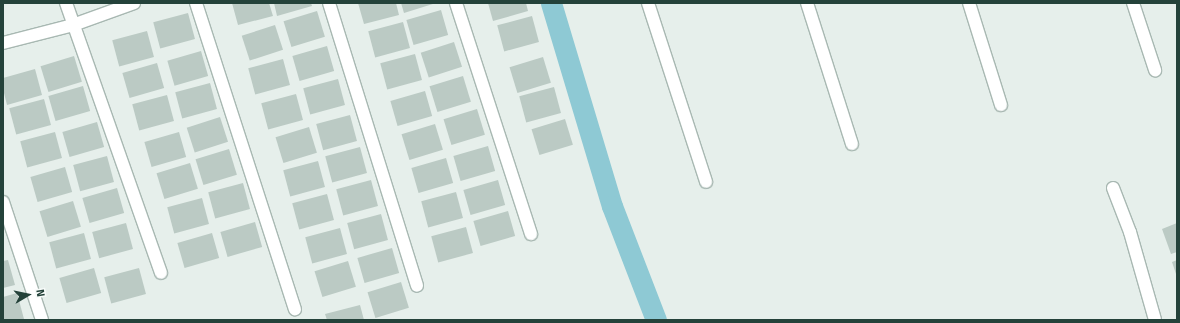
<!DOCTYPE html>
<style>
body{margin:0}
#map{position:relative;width:1180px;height:323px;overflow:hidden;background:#e6efeb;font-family:"Fira Sans",sans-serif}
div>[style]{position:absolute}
.canal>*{height:21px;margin:-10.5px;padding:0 10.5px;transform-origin:10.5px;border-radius:10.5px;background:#8ec9d4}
.building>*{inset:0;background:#bbcac4;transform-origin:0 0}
.roads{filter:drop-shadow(1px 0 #a8b8b2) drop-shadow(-1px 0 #a8b8b2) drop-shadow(0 1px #a8b8b2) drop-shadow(0 -1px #a8b8b2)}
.minor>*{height:12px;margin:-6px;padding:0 6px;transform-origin:6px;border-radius:6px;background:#fff}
span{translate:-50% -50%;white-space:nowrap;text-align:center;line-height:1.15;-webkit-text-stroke:3.5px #f7fbf9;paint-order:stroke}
.frame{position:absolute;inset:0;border:4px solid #24423a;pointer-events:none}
.north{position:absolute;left:8px;top:275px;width:40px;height:40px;-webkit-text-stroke:3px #f7fbf9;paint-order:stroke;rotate:81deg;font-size:11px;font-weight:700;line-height:16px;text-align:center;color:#24423a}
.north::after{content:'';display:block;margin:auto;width:14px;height:18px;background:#24423a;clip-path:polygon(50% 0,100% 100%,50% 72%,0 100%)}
</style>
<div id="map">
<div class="canal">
<div style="left:551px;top:3px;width:212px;rotate:73.3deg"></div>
<div style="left:612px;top:206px;width:122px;rotate:68.9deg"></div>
</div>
<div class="building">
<div style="clip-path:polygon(232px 3px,269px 3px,273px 16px,238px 25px)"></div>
<div style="clip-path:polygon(274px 3px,311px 3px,312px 6px,277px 16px)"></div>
<div style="clip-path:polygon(358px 3px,396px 3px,399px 15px,364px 24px)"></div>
<div style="clip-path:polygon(401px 3px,436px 3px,404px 13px)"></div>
<div style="clip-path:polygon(488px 3px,526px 3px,528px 11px,493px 21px)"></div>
<div style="left:441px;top:10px;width:26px;height:36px;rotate:74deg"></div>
<div style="left:317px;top:11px;width:27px;height:35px;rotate:73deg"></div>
<div style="left:188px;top:13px;width:27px;height:36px;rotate:75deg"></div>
<div style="left:532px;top:16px;width:27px;height:36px;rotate:75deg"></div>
<div style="left:403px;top:22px;width:27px;height:36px;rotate:75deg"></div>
<div style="left:275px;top:25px;width:26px;height:35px;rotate:72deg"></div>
<div style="left:147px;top:31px;width:27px;height:36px;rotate:75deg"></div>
<div style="left:454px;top:42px;width:26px;height:35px;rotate:72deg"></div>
<div style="left:327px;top:46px;width:26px;height:36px;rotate:74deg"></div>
<div style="left:201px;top:51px;width:26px;height:35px;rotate:74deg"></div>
<div style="left:415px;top:54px;width:27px;height:36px;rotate:75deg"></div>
<div style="left:74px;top:56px;width:27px;height:35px;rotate:73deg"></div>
<div style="left:543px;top:57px;width:27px;height:35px;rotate:73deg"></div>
<div style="left:283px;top:59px;width:27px;height:36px;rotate:75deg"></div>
<div style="left:157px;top:63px;width:26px;height:36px;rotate:74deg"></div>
<div style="clip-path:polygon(35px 69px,42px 95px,7px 105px,3px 89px,3px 78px)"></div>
<div style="left:463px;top:76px;width:27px;height:35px;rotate:73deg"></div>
<div style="left:338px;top:79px;width:27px;height:36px;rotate:75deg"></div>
<div style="left:210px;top:83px;width:27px;height:36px;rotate:75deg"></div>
<div style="left:83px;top:86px;width:26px;height:36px;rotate:74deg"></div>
<div style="left:554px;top:87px;width:27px;height:36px;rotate:75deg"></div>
<div style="left:425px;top:91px;width:26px;height:36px;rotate:74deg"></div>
<div style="left:296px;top:94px;width:27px;height:36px;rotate:75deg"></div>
<div style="left:167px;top:95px;width:27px;height:36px;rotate:75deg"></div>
<div style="left:44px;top:99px;width:27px;height:36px;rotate:75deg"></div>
<div style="left:477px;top:109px;width:27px;height:35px;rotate:73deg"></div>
<div style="left:350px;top:115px;width:27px;height:35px;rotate:75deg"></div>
<div style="left:220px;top:117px;width:26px;height:35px;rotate:72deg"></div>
<div style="left:565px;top:119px;width:27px;height:35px;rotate:73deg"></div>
<div style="left:97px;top:122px;width:26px;height:36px;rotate:74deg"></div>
<div style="left:435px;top:124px;width:27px;height:35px;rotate:73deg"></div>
<div style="left:309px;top:127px;width:27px;height:35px;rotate:73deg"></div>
<div style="left:55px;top:132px;width:27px;height:36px;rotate:75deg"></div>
<div style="left:179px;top:132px;width:26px;height:36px;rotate:74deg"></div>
<div style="left:488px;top:146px;width:26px;height:36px;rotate:74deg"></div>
<div style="left:360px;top:147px;width:27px;height:36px;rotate:75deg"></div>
<div style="left:229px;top:149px;width:27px;height:35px;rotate:73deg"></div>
<div style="left:107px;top:156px;width:27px;height:35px;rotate:75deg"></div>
<div style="left:446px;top:158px;width:26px;height:36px;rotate:74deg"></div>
<div style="left:318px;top:161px;width:27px;height:36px;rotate:75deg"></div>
<div style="left:190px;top:163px;width:27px;height:35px;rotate:73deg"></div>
<div style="left:65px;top:167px;width:26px;height:36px;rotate:74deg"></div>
<div style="left:371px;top:180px;width:27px;height:36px;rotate:75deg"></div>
<div style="left:498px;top:180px;width:26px;height:36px;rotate:74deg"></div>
<div style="left:243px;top:183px;width:27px;height:36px;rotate:75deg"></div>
<div style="left:117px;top:188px;width:26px;height:36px;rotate:74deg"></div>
<div style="left:456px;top:192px;width:27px;height:36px;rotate:75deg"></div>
<div style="left:327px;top:194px;width:27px;height:36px;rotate:75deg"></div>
<div style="left:202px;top:198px;width:27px;height:36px;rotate:75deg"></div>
<div style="left:73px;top:201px;width:27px;height:35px;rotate:73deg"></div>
<div style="left:508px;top:211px;width:26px;height:36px;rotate:74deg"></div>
<div style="left:381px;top:214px;width:27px;height:35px;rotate:75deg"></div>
<div style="left:255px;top:222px;width:26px;height:36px;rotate:74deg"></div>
<div style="left:126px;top:223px;width:27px;height:35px;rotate:75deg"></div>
<div style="clip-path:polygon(1177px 223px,1177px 252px,1171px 254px,1162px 229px)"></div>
<div style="left:466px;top:227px;width:27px;height:36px;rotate:75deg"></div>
<div style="left:340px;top:228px;width:27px;height:36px;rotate:75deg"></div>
<div style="left:84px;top:233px;width:27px;height:36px;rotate:75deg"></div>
<div style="left:212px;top:233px;width:26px;height:36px;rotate:74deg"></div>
<div style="left:392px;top:248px;width:26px;height:36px;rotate:74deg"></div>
<div style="clip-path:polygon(8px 260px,15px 285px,3px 288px,3px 261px)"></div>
<div style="clip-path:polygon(1177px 260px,1177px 277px,1172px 262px)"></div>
<div style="left:348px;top:261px;width:27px;height:35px;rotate:73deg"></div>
<div style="left:94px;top:268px;width:26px;height:36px;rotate:74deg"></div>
<div style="left:139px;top:268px;width:27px;height:36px;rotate:75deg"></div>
<div style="left:401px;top:282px;width:27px;height:35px;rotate:73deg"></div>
<div style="clip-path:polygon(17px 293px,24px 319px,3px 320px,3px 297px)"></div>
<div style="clip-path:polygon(360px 305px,364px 320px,327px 320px,325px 314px)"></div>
</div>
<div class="roads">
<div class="minor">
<div style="left:66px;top:3px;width:286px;rotate:70.6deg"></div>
<div style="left:196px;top:3px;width:322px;rotate:72.1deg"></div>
<div style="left:329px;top:3px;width:296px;rotate:72.7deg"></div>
<div style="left:456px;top:3px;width:243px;rotate:72deg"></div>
<div style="left:648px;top:3px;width:188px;rotate:72deg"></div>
<div style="left:807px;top:3px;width:148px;rotate:72.3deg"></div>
<div style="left:969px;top:3px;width:107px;rotate:72.6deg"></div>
<div style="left:1133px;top:3px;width:71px;rotate:71.8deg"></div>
<div style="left:3px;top:43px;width:72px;rotate:-14.4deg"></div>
<div style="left:73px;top:25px;width:65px;rotate:-19.8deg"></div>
<div style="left:1113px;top:188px;width:47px;rotate:68.9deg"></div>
<div style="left:1130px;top:232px;width:91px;rotate:74.1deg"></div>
<div style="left:3px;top:202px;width:124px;rotate:71.7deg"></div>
</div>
</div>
<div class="frame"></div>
<div class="north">N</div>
</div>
